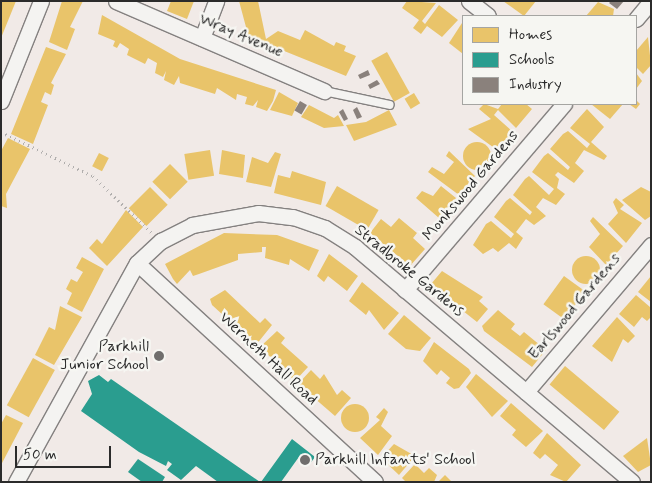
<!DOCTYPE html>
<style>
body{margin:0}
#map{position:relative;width:652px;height:483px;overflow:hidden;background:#f1eae7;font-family:Mynerve,sans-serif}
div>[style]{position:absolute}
.homes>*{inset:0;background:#e9c46a;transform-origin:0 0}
.round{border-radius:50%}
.schools>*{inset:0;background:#2a9d8f}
.industry>*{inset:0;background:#8a817c;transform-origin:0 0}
.path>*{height:2.5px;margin-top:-1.25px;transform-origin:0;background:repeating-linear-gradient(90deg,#b0aead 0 1px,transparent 0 5px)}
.roads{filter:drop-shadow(1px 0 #848180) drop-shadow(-1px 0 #848180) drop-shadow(0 1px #848180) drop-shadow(0 -1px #848180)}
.service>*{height:8px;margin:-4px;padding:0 4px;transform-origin:4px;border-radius:4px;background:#f4f3f1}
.minor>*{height:15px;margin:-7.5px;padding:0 7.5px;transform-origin:7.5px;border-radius:7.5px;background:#f4f3f1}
.dots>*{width:14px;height:14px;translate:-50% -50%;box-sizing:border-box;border:2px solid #f6f6f2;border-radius:50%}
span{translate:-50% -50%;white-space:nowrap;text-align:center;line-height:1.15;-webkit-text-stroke:5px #f6f6f2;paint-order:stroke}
.street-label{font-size:16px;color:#2b2b2b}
.poi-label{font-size:16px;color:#2b2b2b}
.right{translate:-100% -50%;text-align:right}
.left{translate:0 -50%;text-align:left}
.frame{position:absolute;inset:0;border:2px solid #2b2b2b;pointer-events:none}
.legend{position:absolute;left:462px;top:15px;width:175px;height:90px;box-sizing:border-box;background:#f6f6f2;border:1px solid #a5a5a2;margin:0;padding:6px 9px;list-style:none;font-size:15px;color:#2b2b2b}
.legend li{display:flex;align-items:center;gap:10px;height:25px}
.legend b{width:25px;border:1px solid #a5a5a2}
.scale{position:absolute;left:15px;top:446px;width:96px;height:22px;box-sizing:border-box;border:2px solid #2b2b2b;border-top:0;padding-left:6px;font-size:15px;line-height:18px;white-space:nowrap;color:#2b2b2b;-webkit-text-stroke:4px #f6f6f2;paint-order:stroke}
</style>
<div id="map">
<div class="homes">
<div style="clip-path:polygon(1px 1px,16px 1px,1px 38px)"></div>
<div style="clip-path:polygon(62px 1px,83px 1px,70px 27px,75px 29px,67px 50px,49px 42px)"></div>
<div style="clip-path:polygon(171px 1px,194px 1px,187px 19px,167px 11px)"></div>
<div style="clip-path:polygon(239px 1px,258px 1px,266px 39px,278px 31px,300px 40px,305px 30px,334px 46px,336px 42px,346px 46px,344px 51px,356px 56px,346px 76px,257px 40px,250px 42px)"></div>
<div style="clip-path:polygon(407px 1px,436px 3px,422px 21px,425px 24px,439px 5px,458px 20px,442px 37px,427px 26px,421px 34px,413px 28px,419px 20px,402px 8px)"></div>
<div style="clip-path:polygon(503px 1px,536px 1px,524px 16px)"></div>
<div style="clip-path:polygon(598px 2px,614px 9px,613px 16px,586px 16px)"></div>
<div style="clip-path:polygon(102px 15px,180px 59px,276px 90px,273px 101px,267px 111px,256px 107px,258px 100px,253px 106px,245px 104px,247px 97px,237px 94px,236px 100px,217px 88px,215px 94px,180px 83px,179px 76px,174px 85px,164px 80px,166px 71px,163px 77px,155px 73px,157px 63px,148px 58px,145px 64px,127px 55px,129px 49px,120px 43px,117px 48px,113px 46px,115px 41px,98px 34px)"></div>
<div style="clip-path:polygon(462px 23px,463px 24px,463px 54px,449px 43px)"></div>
<div style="clip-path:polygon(648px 37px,651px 65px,643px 74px,636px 67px,636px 51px)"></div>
<div style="clip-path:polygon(46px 47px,66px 54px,51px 83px,54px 85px,51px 95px,45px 92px,41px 102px,48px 105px,33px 144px,11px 134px)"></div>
<div style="left:387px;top:52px;width:47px;height:18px;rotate:61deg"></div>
<div style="clip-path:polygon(636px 73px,642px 81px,636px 89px)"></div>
<div style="clip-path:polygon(279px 92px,298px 103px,292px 116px,270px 110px)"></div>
<div style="left:414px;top:93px;width:12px;height:11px;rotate:59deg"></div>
<div style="clip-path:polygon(636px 100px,640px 104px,636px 109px,629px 104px)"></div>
<div style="clip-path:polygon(484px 104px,498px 109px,502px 104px,526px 104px,532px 109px,516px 128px,498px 110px,494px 115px,513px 132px,497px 150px,468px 129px,491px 119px,479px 109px)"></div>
<div style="clip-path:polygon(591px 104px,623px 104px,610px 119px)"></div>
<div style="clip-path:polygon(309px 105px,334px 118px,338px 115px,344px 126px,324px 128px,301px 117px)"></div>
<div style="clip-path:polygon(587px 109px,604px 127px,591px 142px,607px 156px,604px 160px,584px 150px,575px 163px,584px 171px,574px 183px,558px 172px,555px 175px,559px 179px,557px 188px,565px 194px,556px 205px,543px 198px,536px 207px,546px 216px,534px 225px,526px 219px,516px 232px,523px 238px,516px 249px,509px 243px,498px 252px,493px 248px,483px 254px,473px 245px,486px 224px,491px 221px,511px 238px,514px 234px,494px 217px,506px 201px,510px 198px,530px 215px,532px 212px,513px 195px,525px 179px,529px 176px,549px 195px,554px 189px,532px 172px,544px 156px,548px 153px,568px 170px,570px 167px,550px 149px,563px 134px,568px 131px,587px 148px,590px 144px,570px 128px)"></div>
<div style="clip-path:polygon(389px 110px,397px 125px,354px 141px,346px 125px,366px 122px)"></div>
<div style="clip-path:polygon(8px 138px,30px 149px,6px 194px,7px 208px,1px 206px,1px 151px)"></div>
<div class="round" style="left:463px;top:142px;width:28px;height:28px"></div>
<div style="left:210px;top:150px;width:26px;height:26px;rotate:81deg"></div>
<div style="clip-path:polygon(222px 150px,245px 155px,243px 178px,219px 174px)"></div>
<div style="clip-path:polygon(449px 151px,475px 176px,459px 195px,428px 172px,432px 167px,444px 174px,454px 162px,446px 156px)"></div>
<div style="clip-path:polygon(275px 152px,281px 154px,271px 187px,246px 182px,252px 157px,268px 163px)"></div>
<div style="left:99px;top:153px;width:11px;height:15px;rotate:27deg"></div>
<div style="left:170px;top:164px;width:25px;height:25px;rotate:45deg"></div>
<div style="clip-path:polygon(292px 171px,326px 182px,321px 205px,274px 193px,278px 175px,290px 178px)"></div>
<div style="left:337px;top:186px;width:48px;height:23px;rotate:30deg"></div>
<div style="clip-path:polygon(441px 186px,456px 198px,439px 218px,416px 198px,422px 191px,433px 196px)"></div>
<div style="left:150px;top:187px;width:25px;height:30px;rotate:45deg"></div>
<div style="clip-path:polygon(641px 187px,651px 192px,651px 216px,645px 220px,622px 200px)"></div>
<div style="clip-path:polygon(616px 198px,624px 205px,620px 209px,642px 223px,626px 243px,608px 224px,618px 213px,613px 202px)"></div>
<div style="clip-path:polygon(126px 210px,143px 227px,107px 266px,89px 248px,97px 239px,102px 244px)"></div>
<div style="clip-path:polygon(593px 217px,623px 246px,606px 265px,589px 247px,600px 234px,590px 221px)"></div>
<div style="clip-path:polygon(399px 218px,417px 233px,413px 238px,425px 249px,410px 266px,370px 233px,381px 219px,391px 227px)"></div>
<div style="clip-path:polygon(224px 233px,277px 235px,319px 250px,309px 271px,290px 259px,289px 265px,265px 258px,266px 247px,262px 247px,262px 252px,238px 254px,238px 260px,199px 274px,193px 276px,190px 270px,177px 284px,173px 279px,165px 264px)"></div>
<div style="clip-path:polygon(329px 254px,358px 276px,347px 291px,328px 276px,324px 282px,317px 276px)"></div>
<div class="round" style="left:572px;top:256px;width:28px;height:28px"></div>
<div style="clip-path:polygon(82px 257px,104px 269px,82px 312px,67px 304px,72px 293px,66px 289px,71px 279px,77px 282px,83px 272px,76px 268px)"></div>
<div style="clip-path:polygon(442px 271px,483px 297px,479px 301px,488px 309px,477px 322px,434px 288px,431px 284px)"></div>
<div style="left:564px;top:276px;width:26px;height:35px;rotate:36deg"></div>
<div style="clip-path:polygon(651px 276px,651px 302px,638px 292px)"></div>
<div style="clip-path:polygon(362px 282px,399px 313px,384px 330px,369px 310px,366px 315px,349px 301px)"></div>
<div style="clip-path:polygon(225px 290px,260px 323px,265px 318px,272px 325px,256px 345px,212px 305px,210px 299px)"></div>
<div style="clip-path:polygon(636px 295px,650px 307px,651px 317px,647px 321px,642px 317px,634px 327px,619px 314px)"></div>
<div style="clip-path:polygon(60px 306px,82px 317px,54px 365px,35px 355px,49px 327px,55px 330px)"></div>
<div style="clip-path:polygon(498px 310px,515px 324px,511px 329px,520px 336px,524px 332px,546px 350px,532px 367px,484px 331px,482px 326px)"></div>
<div style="clip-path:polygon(404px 315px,431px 338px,420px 351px,406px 349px,388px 334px)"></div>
<div style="clip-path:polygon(617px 317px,635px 336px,628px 343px,623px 339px,612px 362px,592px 346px)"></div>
<div style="clip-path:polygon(277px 331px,285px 338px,281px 343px,308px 367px,295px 381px,260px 347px)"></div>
<div style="clip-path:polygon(434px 342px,469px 369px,471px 373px,459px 388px,454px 389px,446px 383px,450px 378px,441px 370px,437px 375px,423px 361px)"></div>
<div style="left:33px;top:358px;width:25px;height:54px;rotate:29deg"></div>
<div style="left:565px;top:366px;width:71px;height:24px;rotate:40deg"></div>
<div style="clip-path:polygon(311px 370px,320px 379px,324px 374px,337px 395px,342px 390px,351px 398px,335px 416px,298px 384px)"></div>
<div style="clip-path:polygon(476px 374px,508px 401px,492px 417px,466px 387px)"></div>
<div style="clip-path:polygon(511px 403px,543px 431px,526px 447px,512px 435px,516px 430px,500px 416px)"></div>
<div class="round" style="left:341px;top:404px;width:28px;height:28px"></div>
<div style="clip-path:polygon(384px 408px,388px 412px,381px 426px,392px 436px,378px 455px,360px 438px,380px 420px,376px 417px)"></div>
<div style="clip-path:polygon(6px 415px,23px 423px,1px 465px,1px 424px)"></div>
<div style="clip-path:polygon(547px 433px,581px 465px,566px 482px,550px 475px,558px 465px,545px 454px,540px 459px,533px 453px)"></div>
<div style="clip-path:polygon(647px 438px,651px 465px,638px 472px,623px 456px)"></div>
<div style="clip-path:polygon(394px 444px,415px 456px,399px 475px,381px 458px)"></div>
<div style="clip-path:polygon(415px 464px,424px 473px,429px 468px,437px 475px,434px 482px,406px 482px,402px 478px)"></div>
<div style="clip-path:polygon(445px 475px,452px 482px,438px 482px)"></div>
</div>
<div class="schools">
<div style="clip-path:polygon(99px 375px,108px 382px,111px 379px,260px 482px,218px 482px,196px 466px,181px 480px,167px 470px,172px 464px,168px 461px,166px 466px,139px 452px,81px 411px,92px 394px,88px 381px)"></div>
<div style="clip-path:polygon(292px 439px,315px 457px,309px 465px,301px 454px,281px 482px,261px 482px)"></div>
<div style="clip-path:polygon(138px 459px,165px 477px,162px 482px,142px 482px,128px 472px)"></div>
</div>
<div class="industry">
<div style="clip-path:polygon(624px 1px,617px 9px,609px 3px,611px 1px)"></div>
<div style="clip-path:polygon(368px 70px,370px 75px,360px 79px,358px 75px)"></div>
<div style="clip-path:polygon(377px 80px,380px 84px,370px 89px,368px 85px)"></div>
<div style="left:300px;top:101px;width:8px;height:11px;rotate:30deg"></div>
<div style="clip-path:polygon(357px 107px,362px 117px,357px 119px,353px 110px)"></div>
<div style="clip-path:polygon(343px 109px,348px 119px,344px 121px,339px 112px)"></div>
</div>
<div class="path">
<div style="left:1px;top:132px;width:102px;rotate:25.6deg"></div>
<div style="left:93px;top:176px;width:81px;rotate:44deg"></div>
</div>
<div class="roads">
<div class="service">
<div style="left:324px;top:91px;width:67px;rotate:12deg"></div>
</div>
<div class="minor">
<div style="left:116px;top:1px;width:227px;rotate:23.4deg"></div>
<div style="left:469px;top:1px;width:24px;rotate:38deg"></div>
<div style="left:636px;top:19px;width:23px;rotate:-50deg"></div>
<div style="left:202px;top:38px;width:40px;rotate:-69deg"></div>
<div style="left:1px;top:101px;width:108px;rotate:-68.2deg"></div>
<div style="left:137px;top:263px;width:323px;rotate:42.6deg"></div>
<div style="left:405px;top:290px;width:245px;rotate:-49.5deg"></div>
<div style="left:526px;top:392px;width:193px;rotate:-49.6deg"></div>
<div style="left:16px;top:482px;width:250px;rotate:-61.1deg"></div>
<div style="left:137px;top:263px;width:33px;rotate:-43deg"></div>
<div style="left:161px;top:241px;width:35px;rotate:-27deg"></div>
<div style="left:192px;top:225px;width:67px;rotate:-10.3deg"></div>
<div style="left:258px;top:213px;width:35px;rotate:7deg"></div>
<div style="left:293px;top:217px;width:34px;rotate:19deg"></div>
<div style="left:325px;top:228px;width:36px;rotate:32deg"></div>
<div style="left:355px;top:247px;width:363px;rotate:40.3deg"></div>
</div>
</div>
<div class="dots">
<div style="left:159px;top:356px;background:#706e6d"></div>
<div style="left:305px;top:460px;background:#706e6d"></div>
</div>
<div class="street-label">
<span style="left:241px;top:36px;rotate:23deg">Wray Avenue</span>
<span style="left:471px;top:186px;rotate:-50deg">Monkswood Gardens</span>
<span style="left:409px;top:271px;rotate:39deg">Stradbroke Gardens</span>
<span style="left:575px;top:307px;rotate:-50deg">Earlswood Gardens</span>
<span style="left:268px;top:359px;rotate:43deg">Werneth Hall Road</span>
</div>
<div class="poi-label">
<span class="right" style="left:149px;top:356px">Parkhill<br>Junior School</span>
<span class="left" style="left:315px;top:460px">Parkhill Infants' School</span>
</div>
<div class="frame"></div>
<ul class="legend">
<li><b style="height:14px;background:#e9c46a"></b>Homes</li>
<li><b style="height:14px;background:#2a9d8f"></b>Schools</li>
<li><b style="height:14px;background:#8a817c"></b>Industry</li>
</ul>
<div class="scale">50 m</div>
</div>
